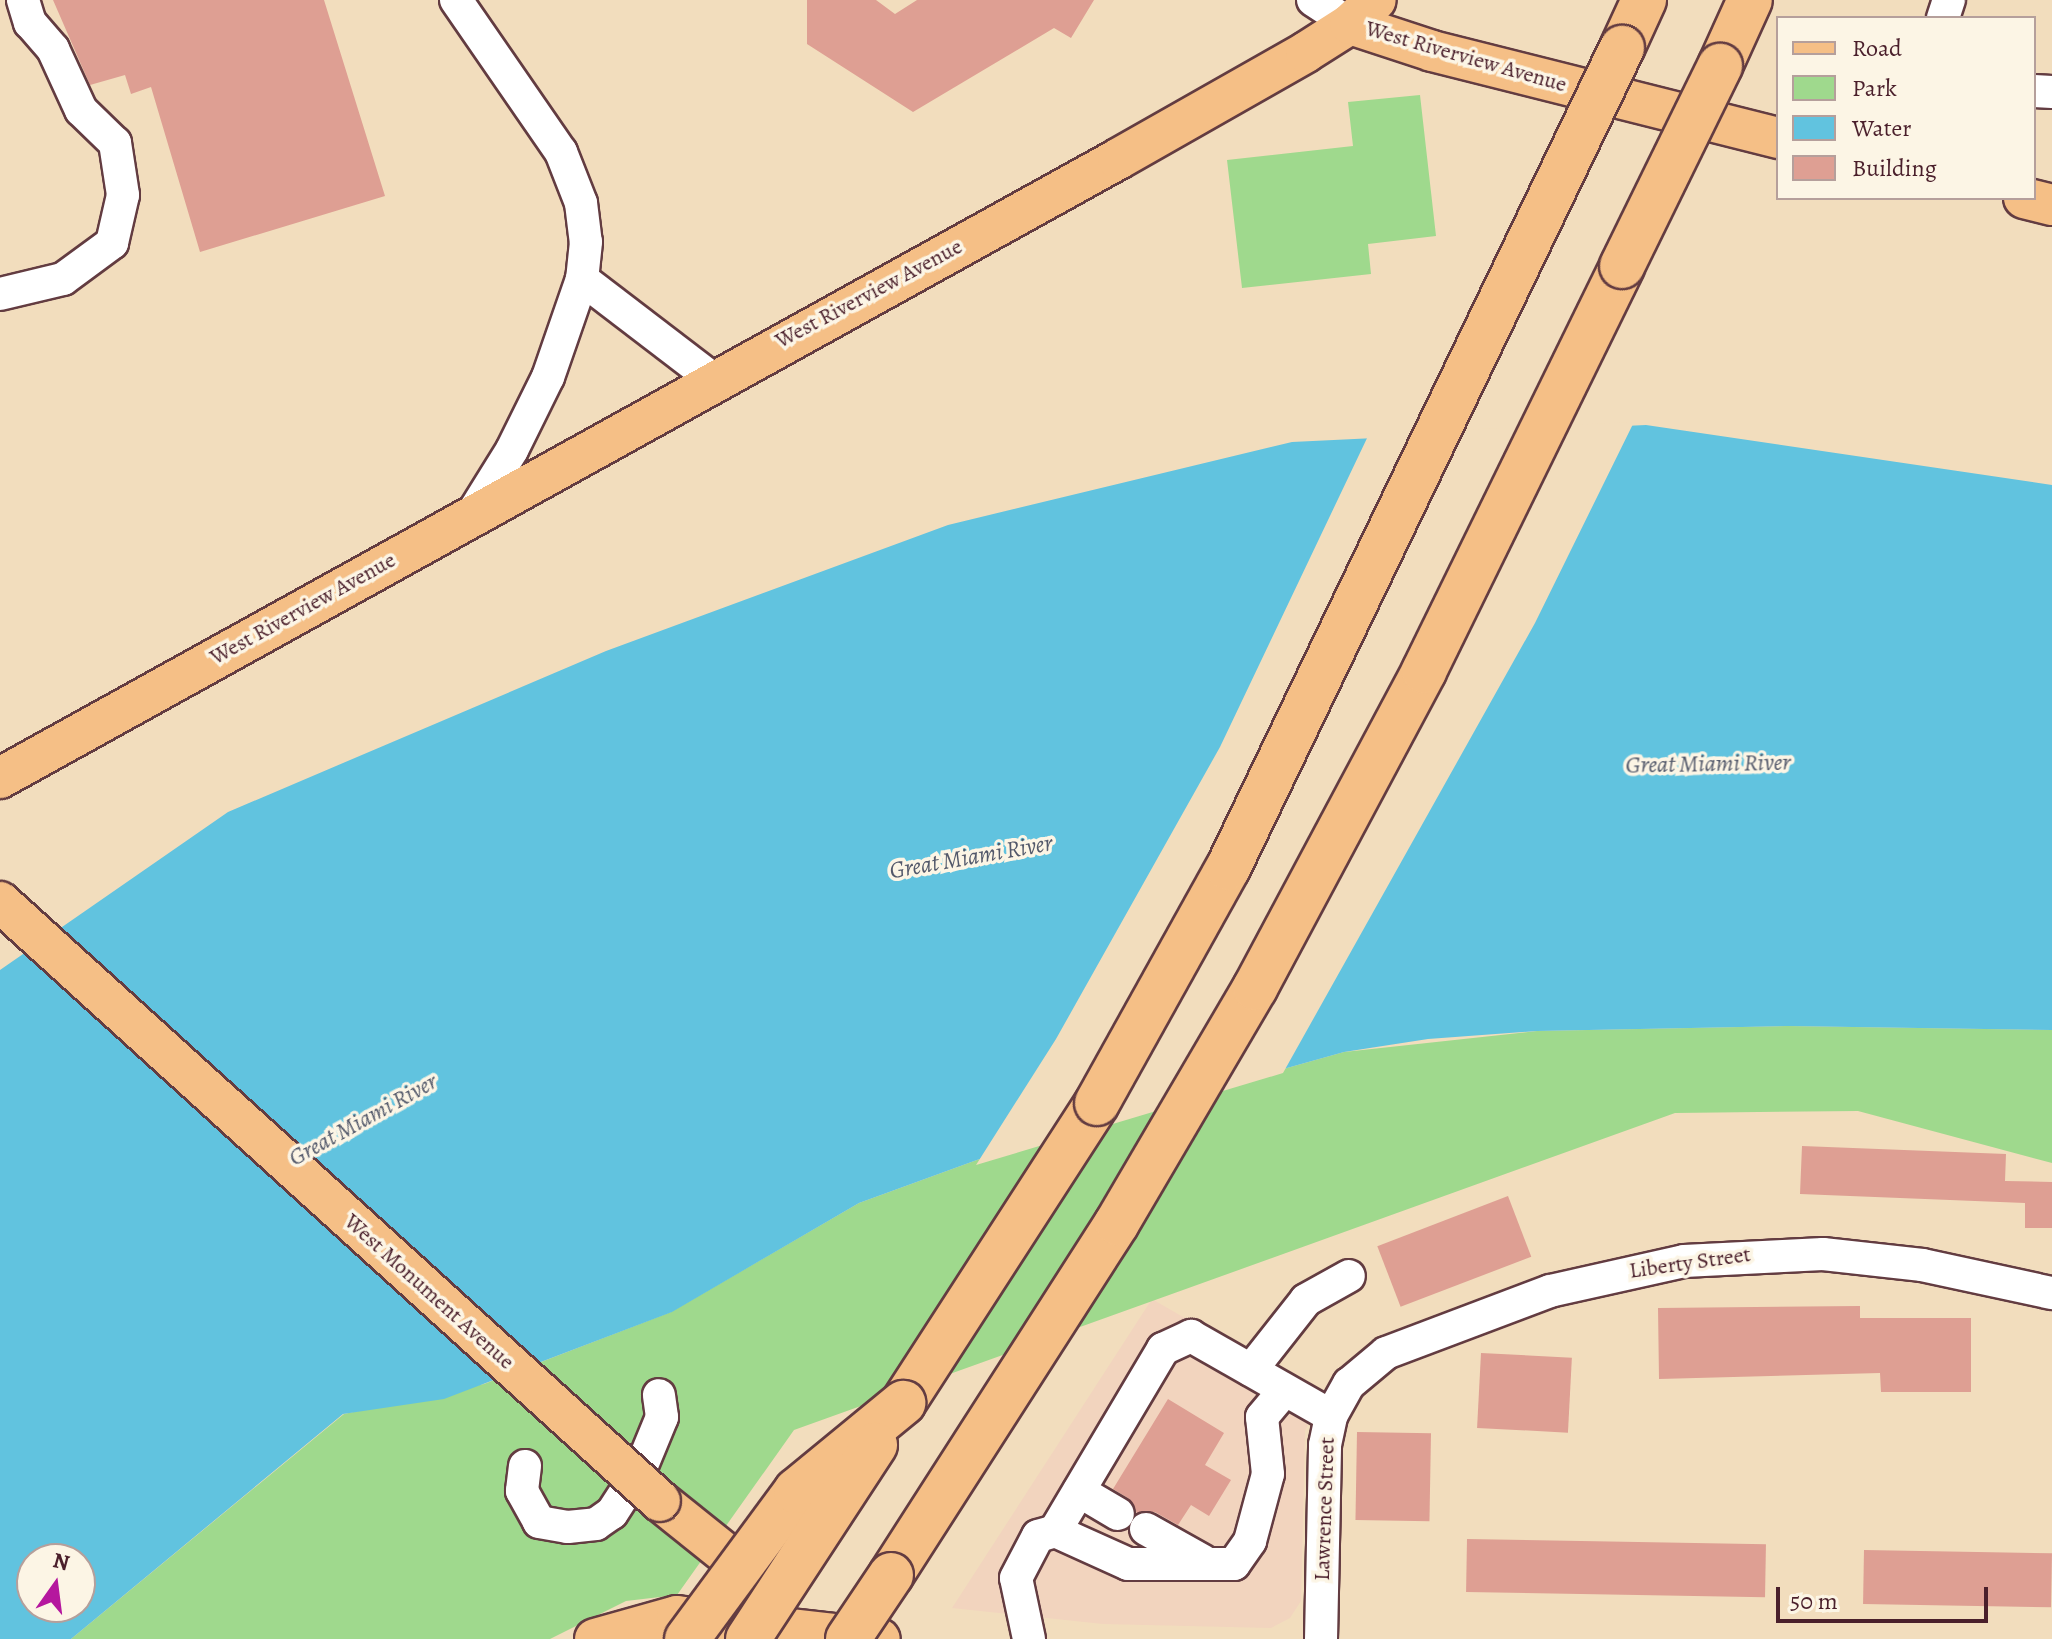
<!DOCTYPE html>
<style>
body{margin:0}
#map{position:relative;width:2052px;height:1639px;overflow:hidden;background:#f2ddbd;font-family:Alegreya,serif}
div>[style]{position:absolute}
.built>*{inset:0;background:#f2d4be}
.green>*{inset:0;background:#9fd98d}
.water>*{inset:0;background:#61c3df}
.pier>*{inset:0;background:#f2ddbd}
.building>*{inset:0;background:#de9f93;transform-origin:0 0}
.roads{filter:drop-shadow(2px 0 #633c41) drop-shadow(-2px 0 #633c41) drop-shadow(0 2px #633c41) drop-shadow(0 -2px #633c41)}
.minor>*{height:32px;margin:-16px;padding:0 16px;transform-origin:16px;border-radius:16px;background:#fff}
.major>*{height:40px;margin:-20px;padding:0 20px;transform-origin:20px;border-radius:20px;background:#f5bf86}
.highway>*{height:44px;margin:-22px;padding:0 22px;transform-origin:22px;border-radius:22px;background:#f5bf86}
.bridges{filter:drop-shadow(2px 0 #633c41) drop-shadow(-2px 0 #633c41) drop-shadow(0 2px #633c41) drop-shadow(0 -2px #633c41)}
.major-bridge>*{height:40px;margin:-20px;padding:0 20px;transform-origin:20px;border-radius:20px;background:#f5bf86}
.highway-bridge>*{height:44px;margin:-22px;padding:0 22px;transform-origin:22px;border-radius:22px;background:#f5bf86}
span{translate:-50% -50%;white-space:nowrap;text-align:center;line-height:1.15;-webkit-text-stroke:7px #fcf5e5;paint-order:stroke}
.street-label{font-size:22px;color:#4a1f2b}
.water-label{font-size:24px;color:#52586a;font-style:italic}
.legend{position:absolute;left:1776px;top:16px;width:260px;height:184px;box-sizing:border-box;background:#fcf5e5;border:2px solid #b59f9b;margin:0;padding:10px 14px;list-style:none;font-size:24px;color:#4a1f2b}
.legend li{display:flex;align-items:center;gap:16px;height:40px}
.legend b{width:40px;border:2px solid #b59f9b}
.north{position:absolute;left:16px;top:1543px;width:80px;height:80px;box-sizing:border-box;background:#fcf5e5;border:2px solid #b59f9b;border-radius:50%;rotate:14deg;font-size:22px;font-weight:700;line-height:32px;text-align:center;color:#4a1f2b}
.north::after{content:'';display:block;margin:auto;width:28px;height:36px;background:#b5179e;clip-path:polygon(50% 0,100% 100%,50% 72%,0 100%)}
.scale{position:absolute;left:1776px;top:1587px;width:212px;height:36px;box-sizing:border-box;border:4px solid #4a1f2b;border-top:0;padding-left:10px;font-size:24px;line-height:28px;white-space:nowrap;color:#4a1f2b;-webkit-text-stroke:6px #fcf5e5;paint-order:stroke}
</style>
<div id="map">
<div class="built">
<div style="clip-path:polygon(1152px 1299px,1321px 1397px,1305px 1431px,1301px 1601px,1290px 1618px,1271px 1628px,1103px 1624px,952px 1608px)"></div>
</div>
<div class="green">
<div style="clip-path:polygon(1420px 95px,1436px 236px,1368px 244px,1371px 274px,1242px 288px,1227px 160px,1353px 146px,1348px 102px)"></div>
<div style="clip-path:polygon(1787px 1026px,2052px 1030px,2052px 1163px,1858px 1111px,1675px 1113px,794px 1430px,677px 1595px,626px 1601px,550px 1639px,71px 1639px,344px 1414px,484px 1384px,671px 1312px,859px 1203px,1032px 1140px,1344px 1052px,1537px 1031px)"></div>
</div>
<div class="water">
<div style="clip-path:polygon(evenodd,1646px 425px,2052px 485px,2052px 1030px,1787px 1026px,1537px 1031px,1428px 1039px,1344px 1052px,1032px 1140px,859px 1203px,672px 1312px,444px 1399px,343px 1414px,71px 1639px,0 1639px,0 970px,228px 812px,606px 651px,948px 525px,1292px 442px,1646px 425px,32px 1559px,80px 1559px,80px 1607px,32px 1607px,32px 1559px)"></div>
</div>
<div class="pier">
<div style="clip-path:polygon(1634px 422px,1535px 623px,1283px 1073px,976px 1165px,1056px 1039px,1220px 747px,1369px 434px)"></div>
</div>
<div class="building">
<div style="clip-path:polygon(53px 0,324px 0,385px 196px,200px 252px,151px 87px,131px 94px,125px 75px,90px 85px)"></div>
<div style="clip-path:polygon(807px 0,876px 0,895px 14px,917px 0,1094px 0,1071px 38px,1054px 28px,913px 112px,807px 44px)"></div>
<div style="clip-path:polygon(1802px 1146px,2006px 1154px,2005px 1181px,2052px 1182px,2052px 1228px,2025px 1228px,2025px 1203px,1800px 1194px)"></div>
<div style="left:1508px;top:1196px;width:65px;height:140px;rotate:69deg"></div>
<div style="clip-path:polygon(1860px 1306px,1860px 1318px,1971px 1318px,1971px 1392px,1881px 1392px,1880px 1373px,1659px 1379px,1658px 1308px)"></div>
<div style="left:1481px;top:1353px;width:91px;height:75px;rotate:3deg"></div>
<div style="clip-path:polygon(1168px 1399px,1224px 1433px,1205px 1465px,1231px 1480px,1209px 1516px,1191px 1505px,1178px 1525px,1155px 1512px,1137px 1513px,1128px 1498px,1113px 1489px)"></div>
<div style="left:1357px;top:1432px;width:74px;height:88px;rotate:1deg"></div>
<div style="left:1467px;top:1539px;width:299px;height:53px;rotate:1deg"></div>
<div style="left:1864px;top:1550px;width:188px;height:54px;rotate:1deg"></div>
</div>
<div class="roads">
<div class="minor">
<div style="left:456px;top:0;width:185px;rotate:55.4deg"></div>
<div style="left:561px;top:152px;width:55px;rotate:68.6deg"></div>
<div style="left:581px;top:203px;width:39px;rotate:83deg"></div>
<div style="left:586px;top:242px;width:37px;rotate:96deg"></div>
<div style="left:582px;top:279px;width:104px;rotate:109.1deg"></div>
<div style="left:548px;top:377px;width:81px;rotate:116.3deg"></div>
<div style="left:512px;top:450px;width:81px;rotate:121.9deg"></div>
<div style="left:1313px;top:0;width:44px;rotate:33deg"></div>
<div style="left:1943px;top:18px;width:19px;rotate:-72deg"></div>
<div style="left:2034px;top:91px;width:18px;rotate:3deg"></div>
<div style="left:582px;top:279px;width:165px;rotate:37.4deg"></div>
<div style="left:0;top:294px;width:65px;rotate:-13.4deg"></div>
<div style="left:63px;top:279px;width:61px;rotate:-36.3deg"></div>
<div style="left:112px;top:243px;width:49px;rotate:-77.1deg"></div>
<div style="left:123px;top:195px;width:53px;rotate:-98.7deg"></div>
<div style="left:115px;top:143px;width:47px;rotate:-135.9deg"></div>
<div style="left:81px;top:110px;width:67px;rotate:-114.7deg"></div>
<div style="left:53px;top:49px;width:35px;rotate:-131deg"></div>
<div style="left:30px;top:23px;width:24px;rotate:-107deg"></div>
<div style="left:1251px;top:1370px;width:89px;rotate:-51.8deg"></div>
<div style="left:1306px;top:1300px;width:49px;rotate:-29.2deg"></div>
<div style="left:525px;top:1466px;width:25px;rotate:97deg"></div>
<div style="left:522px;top:1491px;width:35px;rotate:61deg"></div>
<div style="left:539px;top:1522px;width:29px;rotate:10deg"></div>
<div style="left:568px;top:1527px;width:28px;rotate:-6deg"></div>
<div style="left:596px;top:1524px;width:19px;rotate:-35deg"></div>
<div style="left:612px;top:1513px;width:54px;rotate:-57.2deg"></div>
<div style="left:641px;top:1468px;width:55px;rotate:-67.6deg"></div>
<div style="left:662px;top:1417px;width:22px;rotate:-98deg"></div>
<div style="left:1079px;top:1491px;width:45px;rotate:30.5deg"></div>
<div style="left:1146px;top:1529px;width:65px;rotate:29.3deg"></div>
<div style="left:1055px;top:1531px;width:212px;rotate:-59.3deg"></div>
<div style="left:1163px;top:1349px;width:31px;rotate:-25deg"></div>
<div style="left:1191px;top:1336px;width:161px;rotate:29.7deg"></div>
<div style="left:1029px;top:1639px;width:62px;rotate:-102deg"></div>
<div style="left:1016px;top:1578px;width:47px;rotate:-62.4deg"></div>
<div style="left:1038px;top:1536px;width:18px;rotate:-16deg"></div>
<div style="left:1055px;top:1531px;width:80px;rotate:24.3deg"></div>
<div style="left:1128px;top:1564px;width:106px"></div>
<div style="left:1234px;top:1564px;width:28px;rotate:-55deg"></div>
<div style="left:1250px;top:1541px;width:69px;rotate:-75deg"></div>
<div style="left:1268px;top:1474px;width:57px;rotate:-96deg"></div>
<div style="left:1262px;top:1417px;width:35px;rotate:-50deg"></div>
<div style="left:1321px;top:1639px;width:194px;rotate:-88.8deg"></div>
<div style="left:1325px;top:1445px;width:30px;rotate:-78deg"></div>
<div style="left:1331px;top:1416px;width:37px;rotate:-61deg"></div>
<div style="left:1349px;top:1384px;width:48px;rotate:-40deg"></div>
<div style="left:1386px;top:1353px;width:175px;rotate:-20.7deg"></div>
<div style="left:1550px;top:1291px;width:137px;rotate:-12.6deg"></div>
<div style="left:1684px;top:1261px;width:139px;rotate:-2.9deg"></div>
<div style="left:1823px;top:1254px;width:100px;rotate:6.3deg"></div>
<div style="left:1922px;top:1265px;width:133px;rotate:12.2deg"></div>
</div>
<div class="major">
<div style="left:1350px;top:24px;width:86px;rotate:18.2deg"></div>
<div style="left:1432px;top:51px;width:357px;rotate:14.1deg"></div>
<div style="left:2024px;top:198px;width:29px;rotate:14deg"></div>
<div style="left:0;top:778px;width:1278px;rotate:-28.97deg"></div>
<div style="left:1118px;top:159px;width:216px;rotate:-29.6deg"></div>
<div style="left:1306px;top:52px;width:52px;rotate:-32.5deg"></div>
<div style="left:1350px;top:24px;width:35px;rotate:-43deg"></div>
<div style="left:660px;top:1501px;width:136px;rotate:38.7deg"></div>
<div style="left:595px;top:1639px;width:85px;rotate:-15.7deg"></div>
<div style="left:677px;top:1616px;width:204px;rotate:6.5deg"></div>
</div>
<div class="highway">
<div style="left:1622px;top:48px;width:53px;rotate:-65.4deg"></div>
<div style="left:1720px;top:66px;width:72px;rotate:-65.6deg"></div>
<div style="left:903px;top:1403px;width:357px;rotate:-57.1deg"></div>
<div style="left:891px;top:1575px;width:418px;rotate:-57.3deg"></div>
<div style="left:1117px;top:1223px;width:273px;rotate:-59.6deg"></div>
<div style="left:1255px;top:988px;width:359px;rotate:-61.9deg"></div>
<div style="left:1424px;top:671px;width:451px;rotate:-63.9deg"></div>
</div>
</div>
<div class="bridges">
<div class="major-bridge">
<div style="left:0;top:902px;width:891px;rotate:42.23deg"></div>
</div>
<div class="highway-bridge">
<div style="left:1622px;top:266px;width:223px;rotate:-63.9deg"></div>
<div style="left:1097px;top:1103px;width:269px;rotate:-60.9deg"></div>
<div style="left:1228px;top:868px;width:910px;rotate:-64.34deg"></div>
<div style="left:687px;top:1639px;width:184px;rotate:-53.6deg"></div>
<div style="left:796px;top:1491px;width:139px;rotate:-39.4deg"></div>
<div style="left:748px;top:1639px;width:232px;rotate:-56.8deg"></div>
<div style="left:848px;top:1639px;width:77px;rotate:-56.1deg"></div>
</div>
</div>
<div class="street-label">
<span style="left:1466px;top:57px;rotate:16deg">West Riverview Avenue</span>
<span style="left:869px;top:294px;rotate:-28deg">West Riverview Avenue</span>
<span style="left:303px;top:609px;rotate:-29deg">West Riverview Avenue</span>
<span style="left:1690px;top:1263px;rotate:-8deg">Liberty Street</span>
<span style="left:429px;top:1292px;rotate:42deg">West Monument Avenue</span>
<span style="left:1325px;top:1509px;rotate:-88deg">Lawrence Street</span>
</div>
<div class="water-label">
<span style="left:1708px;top:764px;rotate:-1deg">Great Miami River</span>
<span style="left:971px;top:857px;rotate:-10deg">Great Miami River</span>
<span style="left:363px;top:1120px;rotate:-29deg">Great Miami River</span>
</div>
<ul class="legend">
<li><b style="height:10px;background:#f5bf86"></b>Road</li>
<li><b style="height:22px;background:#9fd98d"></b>Park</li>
<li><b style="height:22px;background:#61c3df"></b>Water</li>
<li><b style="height:22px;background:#de9f93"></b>Building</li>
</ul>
<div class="north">N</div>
<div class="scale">50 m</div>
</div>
